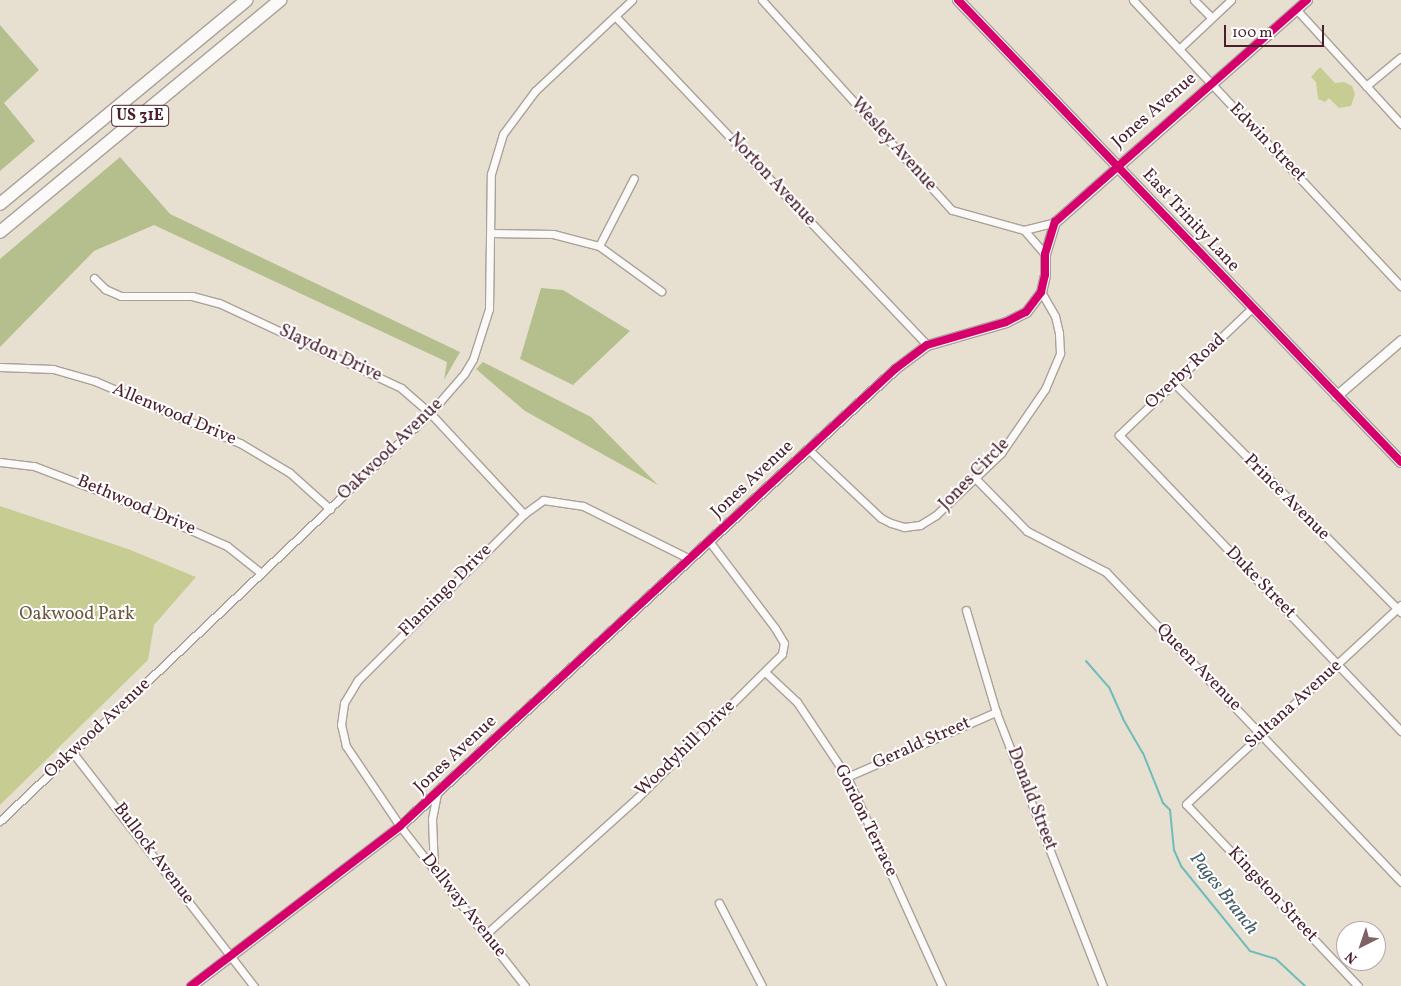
<!DOCTYPE html>
<style>
body{margin:0}
#map{position:relative;width:1401px;height:986px;overflow:hidden;background:#e7e0d0;font-family:Vollkorn,serif}
div>[style]{position:absolute}
.green>*{inset:0;background:#c7cd92}
.forest>*{inset:0;background:#b4bf8d}
.stream>*{height:2px;margin:-1px;padding:0 1px;transform-origin:1px;border-radius:1px;background:#6ebcbc}
.roads{filter:drop-shadow(1px 0 #aaa19a) drop-shadow(-1px 0 #aaa19a) drop-shadow(0 1px #aaa19a) drop-shadow(0 -1px #aaa19a)}
.minor>*{height:7px;margin:-3.5px;padding:0 3.5px;transform-origin:3.5px;border-radius:3.5px;background:#fbfaf8}
.tertiary>*{height:9px;margin:-4.5px;padding:0 4.5px;transform-origin:4.5px;border-radius:4.5px;background:#fbfaf8}
.secondary>*{height:10px;margin:-5px;padding:0 5px;transform-origin:5px;border-radius:5px;background:#fbfaf8}
.motorway>*{height:12px;margin:-6px;padding:0 6px;transform-origin:6px;border-radius:6px;background:#fbfaf8}
.cycleway>*{height:8px;margin:-4px;padding:0 4px;transform-origin:4px;border-radius:4px;background:#d6006c}
span{translate:-50% -50%;white-space:nowrap;text-align:center;line-height:1.15;-webkit-text-stroke:4px #fff;paint-order:stroke}
.shield-label span{padding:1px 4px;background:#fff;border:1px solid;border-radius:4px;-webkit-text-stroke-width:0}
.shield-label{font-size:16px;color:#4a1f2b;font-weight:700}
.street-label{font-size:18px;color:#4a1f2b}
.park-label{font-size:18px;color:#6d563e}
.water-label{font-size:19px;color:#435e68;font-style:italic}
.north{position:absolute;left:1336px;top:921px;width:50px;height:50px;box-sizing:border-box;background:#fff;border:1px solid #b7a5aa;border-radius:50%;rotate:221deg;font-size:14px;font-weight:700;line-height:20px;text-align:center;color:#4a1f2b}
.north::after{content:'';display:block;margin:auto;width:18px;height:22px;background:#816365;clip-path:polygon(50% 0,100% 100%,50% 72%,0 100%)}
.scale{position:absolute;left:1224px;top:25px;width:100px;height:22px;box-sizing:border-box;border:2px solid #4a1f2b;border-top:0;padding-left:6px;font-size:15px;line-height:18px;white-space:nowrap;color:#4a1f2b;-webkit-text-stroke:4px #fff;paint-order:stroke}
</style>
<div id="map">
<div class="green">
<div style="clip-path:polygon(1320px 67px,1335px 83px,1344px 82px,1352px 86px,1355px 94px,1351px 106px,1339px 108px,1329px 98px,1325px 102px,1318px 99px,1316px 82px,1311px 77px)"></div>
<div style="clip-path:polygon(0 506px,128px 549px,196px 577px,154px 625px,148px 660px,0 805px)"></div>
</div>
<div class="forest">
<div style="clip-path:polygon(0 25px,39px 70px,4px 103px,35px 141px,0 171px)"></div>
<div style="clip-path:polygon(120px 157px,170px 214px,460px 352px,444px 380px,447px 362px,154px 225px,94px 251px,0 347px,0 259px)"></div>
<div style="clip-path:polygon(541px 288px,563px 290px,630px 331px,573px 385px,520px 359px)"></div>
<div style="clip-path:polygon(483px 362px,591px 417px,658px 485px,525px 411px,476px 369px)"></div>
</div>
<div class="stream">
<div style="left:1086px;top:661px;width:35px;rotate:49deg"></div>
<div style="left:1109px;top:687px;width:35px;rotate:66deg"></div>
<div style="left:1123px;top:719px;width:39px;rotate:60deg"></div>
<div style="left:1143px;top:753px;width:54px;rotate:68.2deg"></div>
<div style="left:1163px;top:803px;width:10px;rotate:45deg"></div>
<div style="left:1170px;top:810px;width:40px;rotate:84.3deg"></div>
<div style="left:1174px;top:850px;width:17px;rotate:66deg"></div>
<div style="left:1181px;top:866px;width:109px;rotate:50.9deg"></div>
<div style="left:1250px;top:951px;width:27px;rotate:17deg"></div>
<div style="left:1276px;top:959px;width:40px;rotate:43deg"></div>
</div>
<div class="roads">
<div class="minor">
<div style="left:762px;top:0;width:283px;rotate:47.9deg"></div>
<div style="left:952px;top:210px;width:75px;rotate:15.5deg"></div>
<div style="left:1024px;top:230px;width:32px;rotate:-14deg"></div>
<div style="left:1133px;top:0;width:392px;rotate:46.9deg"></div>
<div style="left:1194px;top:0;width:25px;rotate:45deg"></div>
<div style="left:1296px;top:9px;width:156px;rotate:47.6deg"></div>
<div style="left:615px;top:16px;width:453px;rotate:46.5deg"></div>
<div style="left:1180px;top:48px;width:70px;rotate:-43.3deg"></div>
<div style="left:1366px;top:86px;width:45px;rotate:-39.6deg"></div>
<div style="left:1024px;top:230px;width:32px;rotate:49deg"></div>
<div style="left:491px;top:233px;width:62px;rotate:0.9deg"></div>
<div style="left:553px;top:234px;width:48px;rotate:14.6deg"></div>
<div style="left:599px;top:246px;width:77px;rotate:36deg"></div>
<div style="left:599px;top:246px;width:76px;rotate:-62.8deg"></div>
<div style="left:94px;top:278px;width:16px;rotate:45deg"></div>
<div style="left:105px;top:289px;width:17px;rotate:24deg"></div>
<div style="left:121px;top:296px;width:71px"></div>
<div style="left:192px;top:296px;width:28px;rotate:15deg"></div>
<div style="left:219px;top:303px;width:201px;rotate:25deg"></div>
<div style="left:401px;top:388px;width:38px;rotate:41deg"></div>
<div style="left:430px;top:413px;width:138px;rotate:47.1deg"></div>
<div style="left:1252px;top:308px;width:184px;rotate:136.3deg"></div>
<div style="left:1119px;top:435px;width:409px;rotate:46.4deg"></div>
<div style="left:0;top:367px;width:53px;rotate:2.2deg"></div>
<div style="left:53px;top:369px;width:44px;rotate:15.9deg"></div>
<div style="left:95px;top:381px;width:158px;rotate:23.2deg"></div>
<div style="left:240px;top:443px;width:58px;rotate:31deg"></div>
<div style="left:290px;top:473px;width:54px;rotate:42deg"></div>
<div style="left:1173px;top:382px;width:324px;rotate:45.3deg"></div>
<div style="left:808px;top:449px;width:100px;rotate:43.4deg"></div>
<div style="left:881px;top:518px;width:11px;rotate:27deg"></div>
<div style="left:891px;top:523px;width:14px;rotate:17deg"></div>
<div style="left:904px;top:527px;width:16px;rotate:-7deg"></div>
<div style="left:920px;top:525px;width:19px;rotate:-32deg"></div>
<div style="left:936px;top:515px;width:90px;rotate:-43.6deg"></div>
<div style="left:1001px;top:453px;width:78px;rotate:-55.5deg"></div>
<div style="left:1045px;top:389px;width:39px;rotate:-67deg"></div>
<div style="left:1060px;top:353px;width:20px;rotate:-93deg"></div>
<div style="left:1059px;top:333px;width:17px;rotate:-103deg"></div>
<div style="left:1055px;top:316px;width:28px;rotate:-120deg"></div>
<div style="left:0;top:462px;width:34px;rotate:7deg"></div>
<div style="left:34px;top:466px;width:97px;rotate:21deg"></div>
<div style="left:125px;top:501px;width:111px;rotate:23.8deg"></div>
<div style="left:227px;top:546px;width:43px;rotate:38.5deg"></div>
<div style="left:976px;top:479px;width:73px;rotate:45.6deg"></div>
<div style="left:1027px;top:531px;width:89px;rotate:27.4deg"></div>
<div style="left:1106px;top:572px;width:428px;rotate:46.4deg"></div>
<div style="left:966px;top:610px;width:106px;rotate:73.6deg"></div>
<div style="left:996px;top:712px;width:294px;rotate:68.7deg"></div>
<div style="left:765px;top:672px;width:44px;rotate:43.2deg"></div>
<div style="left:797px;top:702px;width:90px;rotate:56.3deg"></div>
<div style="left:847px;top:777px;width:230px;rotate:65.6deg"></div>
<div style="left:73px;top:753px;width:295px;rotate:52.2deg"></div>
<div style="left:847px;top:777px;width:163px;rotate:-23.6deg"></div>
<div style="left:0;top:821px;width:593px;rotate:-43.5deg"></div>
<div style="left:430px;top:413px;width:52px;rotate:-48.9deg"></div>
<div style="left:464px;top:374px;width:17px;rotate:-59deg"></div>
<div style="left:473px;top:359px;width:52px;rotate:-72.3deg"></div>
<div style="left:489px;top:309px;width:135px;rotate:-89.2deg"></div>
<div style="left:491px;top:174px;width:42px;rotate:-73.3deg"></div>
<div style="left:503px;top:134px;width:54px;rotate:-53.3deg"></div>
<div style="left:535px;top:91px;width:133px;rotate:-43.2deg"></div>
<div style="left:434px;top:869px;width:50px;rotate:-92.3deg"></div>
<div style="left:432px;top:819px;width:26px;rotate:-79deg"></div>
<div style="left:719px;top:903px;width:93px;rotate:62.6deg"></div>
<div style="left:486px;top:934px;width:203px;rotate:-42deg"></div>
<div style="left:637px;top:798px;width:204px;rotate:-44.8deg"></div>
<div style="left:782px;top:654px;width:11px;rotate:-80deg"></div>
<div style="left:784px;top:643px;width:17px;rotate:-121deg"></div>
<div style="left:775px;top:628px;width:109px;rotate:-127.2deg"></div>
<div style="left:525px;top:986px;width:203px;rotate:-128deg"></div>
<div style="left:400px;top:826px;width:97px;rotate:-124deg"></div>
<div style="left:346px;top:746px;width:22px;rotate:-103deg"></div>
<div style="left:341px;top:725px;width:22px;rotate:-82deg"></div>
<div style="left:344px;top:703px;width:27px;rotate:-59deg"></div>
<div style="left:358px;top:680px;width:235px;rotate:-45deg"></div>
<div style="left:524px;top:514px;width:24px;rotate:-36deg"></div>
<div style="left:543px;top:500px;width:40px;rotate:8.5deg"></div>
<div style="left:583px;top:506px;width:119px;rotate:26.4deg"></div>
<div style="left:1358px;top:986px;width:250px;rotate:-133.4deg"></div>
<div style="left:1186px;top:804px;width:293px;rotate:-42.8deg"></div>
</div>
<div class="tertiary">
<div style="left:1336px;top:396px;width:86px;rotate:-40.7deg"></div>
<div style="left:191px;top:986px;width:263px;rotate:-37.4deg"></div>
<div style="left:400px;top:826px;width:674px;rotate:-42.71deg"></div>
<div style="left:895px;top:369px;width:40px;rotate:-37deg"></div>
<div style="left:927px;top:345px;width:82px;rotate:-16.2deg"></div>
<div style="left:1006px;top:322px;width:22px;rotate:-27deg"></div>
<div style="left:1026px;top:312px;width:25px;rotate:-53deg"></div>
<div style="left:1041px;top:292px;width:17px;rotate:-77deg"></div>
<div style="left:1045px;top:275px;width:21px;rotate:-90deg"></div>
<div style="left:1045px;top:254px;width:34px;rotate:-73deg"></div>
<div style="left:1055px;top:222px;width:336px;rotate:-41.4deg"></div>
</div>
<div class="secondary">
<div style="left:958px;top:0;width:640px;rotate:46.2deg"></div>
</div>
<div class="motorway">
<div style="left:0;top:204px;width:320px;rotate:-39.6deg"></div>
<div style="left:0;top:232px;width:364px;rotate:-39.6deg"></div>
</div>
</div>
<div class="cycleway">
<div style="left:958px;top:0;width:640px;rotate:46.2deg"></div>
<div style="left:191px;top:986px;width:263px;rotate:-37.4deg"></div>
<div style="left:400px;top:826px;width:674px;rotate:-42.71deg"></div>
<div style="left:895px;top:369px;width:40px;rotate:-37deg"></div>
<div style="left:927px;top:345px;width:82px;rotate:-16.2deg"></div>
<div style="left:1006px;top:322px;width:22px;rotate:-27deg"></div>
<div style="left:1026px;top:312px;width:25px;rotate:-53deg"></div>
<div style="left:1041px;top:292px;width:17px;rotate:-77deg"></div>
<div style="left:1045px;top:275px;width:21px;rotate:-90deg"></div>
<div style="left:1045px;top:254px;width:34px;rotate:-73deg"></div>
<div style="left:1055px;top:222px;width:336px;rotate:-41.4deg"></div>
</div>
<div class="shield-label">
<span style="left:140px;top:116px">US 31E</span>
</div>
<div class="street-label">
<span style="left:1155px;top:111px;rotate:-41deg">Jones Avenue</span>
<span style="left:1267px;top:143px;rotate:46deg">Edwin Street</span>
<span style="left:893px;top:145px;rotate:48deg">Wesley Avenue</span>
<span style="left:771px;top:180px;rotate:47deg">Norton Avenue</span>
<span style="left:1190px;top:221px;rotate:47deg">East Trinity Lane</span>
<span style="left:330px;top:354px;rotate:25deg">Slaydon Drive</span>
<span style="left:1186px;top:372px;rotate:-43deg">Overby Road</span>
<span style="left:174px;top:415px;rotate:23deg">Allenwood Drive</span>
<span style="left:391px;top:450px;rotate:-44deg">Oakwood Avenue</span>
<span style="left:975px;top:475px;rotate:-46deg">Jones Circle</span>
<span style="left:753px;top:480px;rotate:-43deg">Jones Avenue</span>
<span style="left:1286px;top:498px;rotate:45deg">Prince Avenue</span>
<span style="left:136px;top:506px;rotate:23deg">Bethwood Drive</span>
<span style="left:1260px;top:583px;rotate:46deg">Duke Street</span>
<span style="left:446px;top:591px;rotate:-45deg">Flamingo Drive</span>
<span style="left:1198px;top:668px;rotate:46deg">Queen Avenue</span>
<span style="left:1294px;top:705px;rotate:-42deg">Sultana Avenue</span>
<span style="left:98px;top:729px;rotate:-43deg">Oakwood Avenue</span>
<span style="left:922px;top:744px;rotate:-24deg">Gerald Street</span>
<span style="left:686px;top:749px;rotate:-44deg">Woodyhill Drive</span>
<span style="left:456px;top:755px;rotate:-43deg">Jones Avenue</span>
<span style="left:1031px;top:799px;rotate:69deg">Donald Street</span>
<span style="left:865px;top:821px;rotate:64deg">Gordon Terrace</span>
<span style="left:153px;top:854px;rotate:53deg">Bullock Avenue</span>
<span style="left:1272px;top:895px;rotate:47deg">Kingston Street</span>
<span style="left:463px;top:906px;rotate:52deg">Dellway Avenue</span>
</div>
<div class="park-label">
<span style="left:77px;top:615px">Oakwood Park</span>
</div>
<div class="water-label">
<span style="left:1223px;top:894px;rotate:52deg">Pages Branch</span>
</div>
<div class="north">N</div>
<div class="scale">100 m</div>
</div>
